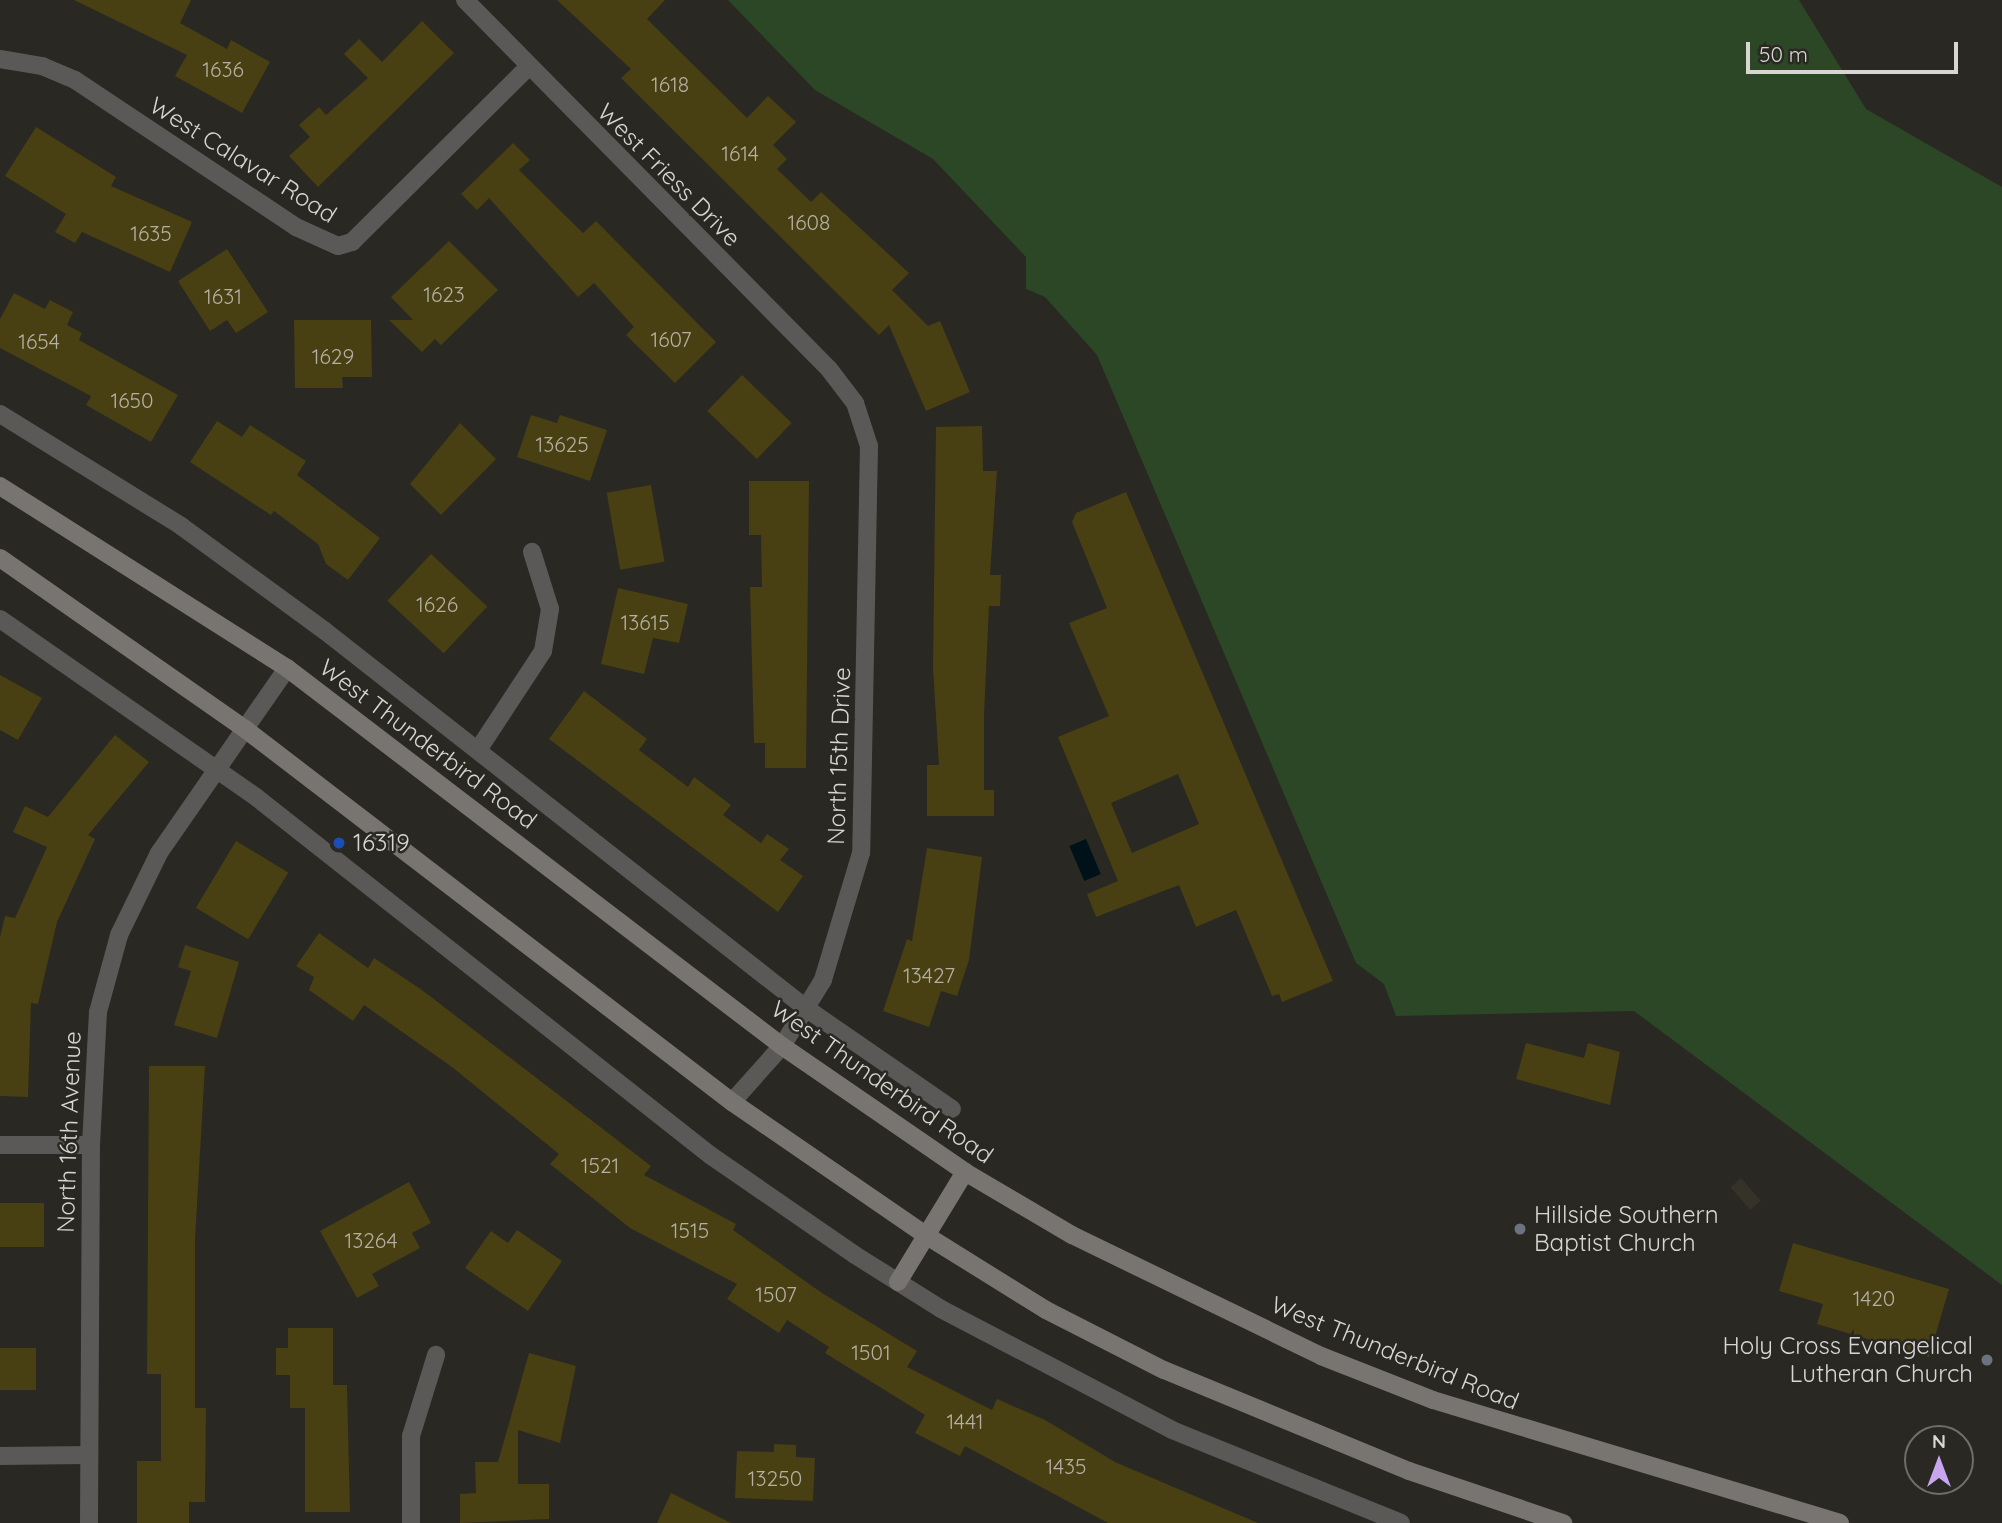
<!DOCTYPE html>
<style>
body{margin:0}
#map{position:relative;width:2002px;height:1523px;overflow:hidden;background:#292823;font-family:Quicksand,sans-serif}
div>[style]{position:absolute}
.built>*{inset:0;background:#353329;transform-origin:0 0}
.green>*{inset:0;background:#2b4725}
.water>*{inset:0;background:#001219;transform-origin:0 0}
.building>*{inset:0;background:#483f12;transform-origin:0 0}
.street>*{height:18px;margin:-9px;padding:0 9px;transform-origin:9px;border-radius:9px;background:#5b5957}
.secondary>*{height:18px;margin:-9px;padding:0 9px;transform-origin:9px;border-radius:9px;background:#777471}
.dots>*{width:19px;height:19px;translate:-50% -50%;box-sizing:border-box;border:4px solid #292823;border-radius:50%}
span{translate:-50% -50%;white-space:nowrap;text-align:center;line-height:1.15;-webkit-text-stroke:5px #292823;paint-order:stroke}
.number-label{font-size:21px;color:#b3b0a3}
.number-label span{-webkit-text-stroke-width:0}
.street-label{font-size:24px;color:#d7d6d3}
.poi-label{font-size:24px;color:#d7d6d3}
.left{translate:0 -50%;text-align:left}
.right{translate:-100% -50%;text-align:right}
.north{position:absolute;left:1904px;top:1425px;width:70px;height:70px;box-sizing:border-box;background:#292823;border:2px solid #6f6e69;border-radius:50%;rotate:0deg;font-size:19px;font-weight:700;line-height:28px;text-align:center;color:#d7d6d3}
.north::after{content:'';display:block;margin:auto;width:24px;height:32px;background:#c7a6ef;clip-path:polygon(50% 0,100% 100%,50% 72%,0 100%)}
.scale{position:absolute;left:1746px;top:42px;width:212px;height:32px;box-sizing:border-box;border:4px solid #d7d6d3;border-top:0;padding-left:9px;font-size:21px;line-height:24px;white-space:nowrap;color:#d7d6d3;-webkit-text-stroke:5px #292823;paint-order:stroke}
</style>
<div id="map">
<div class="built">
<div style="left:1741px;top:1178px;width:30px;height:14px;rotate:49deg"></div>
</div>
<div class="green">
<div style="clip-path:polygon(728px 0,1799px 0,1866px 109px,2002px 187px,2002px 1285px,1634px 1011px,1396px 1016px,1384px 984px,1356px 963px,1097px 355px,1045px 297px,1026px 289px,1026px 257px,933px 159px,815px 90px)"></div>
</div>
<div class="water">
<div style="left:1086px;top:839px;width:38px;height:18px;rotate:67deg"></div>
</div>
<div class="building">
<div style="clip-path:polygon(74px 0,191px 0,180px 23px,227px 49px,231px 40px,270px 62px,242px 113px,175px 76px,187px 55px)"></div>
<div style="clip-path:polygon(557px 0,665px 0,647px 19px,747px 118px,768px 96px,796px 122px,773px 145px,787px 159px,777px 169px,811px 202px,821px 192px,909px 273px,892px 290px,928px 326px,940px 321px,970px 392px,926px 411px,889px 325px,879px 335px,621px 78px,631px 69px)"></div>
<div style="clip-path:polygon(422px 21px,454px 53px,318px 187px,289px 156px,310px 137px,299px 125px,319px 107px,326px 115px,368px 78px,344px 54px,359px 39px,382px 62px)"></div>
<div style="clip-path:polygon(36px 127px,116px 177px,111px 186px,192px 222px,170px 272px,82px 232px,75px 243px,55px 232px,66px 214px,5px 176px)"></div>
<div style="clip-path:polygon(513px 143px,530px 160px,519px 170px,583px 233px,596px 221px,716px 342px,675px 383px,626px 335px,634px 327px,594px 283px,578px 297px,489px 198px,477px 210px,461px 194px)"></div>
<div style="clip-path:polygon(449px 241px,498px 290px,441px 345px,435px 339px,422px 352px,389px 320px,413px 320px,391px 297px)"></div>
<div style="clip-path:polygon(227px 249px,268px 312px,236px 333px,227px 320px,210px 331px,178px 281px)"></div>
<div style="clip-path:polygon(14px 293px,45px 309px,50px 300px,73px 312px,67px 325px,82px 333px,79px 340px,178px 395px,151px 442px,86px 405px,91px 396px,0 348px,0 319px)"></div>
<div style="clip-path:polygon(294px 320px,371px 320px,372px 377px,342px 377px,343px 388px,295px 388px)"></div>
<div style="left:742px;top:375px;width:69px;height:50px;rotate:44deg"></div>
<div style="clip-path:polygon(531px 415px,557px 423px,560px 415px,607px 430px,590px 481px,517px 457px)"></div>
<div style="clip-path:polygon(217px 421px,242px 437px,250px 425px,306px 461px,297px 475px,380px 538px,348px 580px,326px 564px,318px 544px,274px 511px,271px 515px,190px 462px)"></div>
<div style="clip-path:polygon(460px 423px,496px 459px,441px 515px,410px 484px)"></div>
<div style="clip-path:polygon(982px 426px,983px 471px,997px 471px,990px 575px,1001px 575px,1000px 606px,989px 606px,984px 715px,984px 790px,994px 790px,994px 816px,927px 816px,927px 765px,939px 765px,933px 668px,936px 427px)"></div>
<div style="clip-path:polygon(749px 481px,809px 481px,806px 768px,765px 768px,765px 743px,754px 743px,750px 587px,762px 587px,761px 535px,749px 535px)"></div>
<div style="left:651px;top:485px;width:78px;height:45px;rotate:80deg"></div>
<div style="clip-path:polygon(evenodd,1126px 492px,1333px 981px,1282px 1002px,1279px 994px,1272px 996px,1236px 910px,1196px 927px,1179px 885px,1096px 917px,1087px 894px,1118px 881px,1058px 737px,1109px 716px,1069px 623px,1107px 608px,1072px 522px,1076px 513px,1126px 492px,1178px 774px,1199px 824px,1132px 853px,1111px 803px,1178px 774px)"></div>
<div style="left:431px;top:554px;width:77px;height:64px;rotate:43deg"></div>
<div style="clip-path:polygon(618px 588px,688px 604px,679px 643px,653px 638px,644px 674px,601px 664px)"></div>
<div style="clip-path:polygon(0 675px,42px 698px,18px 740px,0 730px)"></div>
<div style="clip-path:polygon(584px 691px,647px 739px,639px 750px,688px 787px,694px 777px,731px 805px,723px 815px,761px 843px,767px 834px,789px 849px,780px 860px,803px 876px,778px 912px,549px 739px)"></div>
<div style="clip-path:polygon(115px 735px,149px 762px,88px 835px,95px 839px,57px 922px,38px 1004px,31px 1003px,28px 1097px,0 1096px,0 937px,5px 916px,15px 918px,47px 847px,13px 832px,25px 806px,48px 817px)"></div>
<div style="left:236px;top:841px;width:61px;height:78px;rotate:31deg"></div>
<div style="clip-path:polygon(927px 848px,982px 857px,969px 960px,957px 996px,941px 991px,929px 1027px,883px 1011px,907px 939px,912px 941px)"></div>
<div style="clip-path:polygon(319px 933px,368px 968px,374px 958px,422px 990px,651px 1166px,644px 1175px,736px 1224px,733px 1230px,822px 1293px,917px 1351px,907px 1367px,992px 1410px,997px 1399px,1045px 1420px,1115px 1462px,1258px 1523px,1108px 1523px,965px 1446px,960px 1456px,915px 1433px,925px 1415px,825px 1353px,829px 1347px,787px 1320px,779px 1333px,727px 1299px,737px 1284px,630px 1228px,550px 1164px,559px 1154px,452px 1067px,364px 1005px,353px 1021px,309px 990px,314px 977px,296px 966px)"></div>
<div style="clip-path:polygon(185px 945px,239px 962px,217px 1038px,174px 1025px,191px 971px,178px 967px)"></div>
<div style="clip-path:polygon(1526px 1043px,1584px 1058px,1588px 1043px,1620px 1052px,1610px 1105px,1516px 1079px)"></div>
<div style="clip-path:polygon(149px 1066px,205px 1066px,195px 1239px,195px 1408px,206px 1408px,205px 1502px,189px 1502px,189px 1523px,137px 1523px,137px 1461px,161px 1461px,161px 1374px,147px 1374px)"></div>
<div style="clip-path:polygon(409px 1182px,431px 1223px,412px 1233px,420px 1248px,372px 1274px,379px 1286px,357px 1298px,320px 1231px)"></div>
<div style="left:0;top:1203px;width:44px;height:44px"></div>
<div style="clip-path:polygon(517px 1230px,562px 1261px,528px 1311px,465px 1268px,491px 1231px,508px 1243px)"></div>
<div style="clip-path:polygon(1793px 1243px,1949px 1289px,1929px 1357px,1817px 1324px,1823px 1304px,1779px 1291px)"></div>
<div style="clip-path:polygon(288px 1328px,333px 1328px,333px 1385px,347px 1385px,350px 1512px,305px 1512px,305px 1408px,290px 1408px,290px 1375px,276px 1375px,276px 1348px,288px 1348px)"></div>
<div style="left:0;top:1348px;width:36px;height:42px"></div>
<div style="clip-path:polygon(529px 1353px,576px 1366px,560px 1443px,518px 1430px,518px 1484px,549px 1484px,549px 1519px,460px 1523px,460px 1494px,476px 1493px,475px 1462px,498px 1462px)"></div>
<div style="clip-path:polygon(774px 1444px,796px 1445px,796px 1457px,815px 1458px,813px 1501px,735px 1498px,737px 1451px,774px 1452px)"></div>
<div style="clip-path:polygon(671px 1493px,731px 1523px,657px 1523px)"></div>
</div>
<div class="street">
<div style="left:465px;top:0;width:518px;rotate:45.39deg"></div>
<div style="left:829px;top:369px;width:43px;rotate:52.6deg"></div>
<div style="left:855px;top:403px;width:45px;rotate:72deg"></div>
<div style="left:869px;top:446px;width:407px;rotate:91.1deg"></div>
<div style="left:861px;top:853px;width:133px;rotate:106.7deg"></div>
<div style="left:823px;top:980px;width:78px;rotate:121.8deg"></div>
<div style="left:782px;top:1046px;width:75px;rotate:131.8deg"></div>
<div style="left:0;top:59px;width:43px;rotate:9.5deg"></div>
<div style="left:42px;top:66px;width:36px;rotate:23deg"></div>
<div style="left:75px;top:80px;width:265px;rotate:33.6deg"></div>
<div style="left:296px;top:227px;width:46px;rotate:24.3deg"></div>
<div style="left:338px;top:246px;width:15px;rotate:-16deg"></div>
<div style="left:352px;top:242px;width:248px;rotate:-44.8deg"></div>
<div style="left:0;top:414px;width:213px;rotate:31.7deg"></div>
<div style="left:181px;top:526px;width:178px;rotate:36.1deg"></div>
<div style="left:325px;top:631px;width:613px;rotate:38.1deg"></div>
<div style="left:807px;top:1009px;width:176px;rotate:34.6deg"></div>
<div style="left:0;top:619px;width:312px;rotate:34.8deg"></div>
<div style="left:256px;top:797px;width:578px;rotate:38.26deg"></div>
<div style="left:710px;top:1155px;width:176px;rotate:34.6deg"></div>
<div style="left:855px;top:1255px;width:102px;rotate:32.1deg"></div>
<div style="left:941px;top:1309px;width:261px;rotate:27.6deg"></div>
<div style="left:1172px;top:1430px;width:247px;rotate:22.1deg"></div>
<div style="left:478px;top:750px;width:118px;rotate:-56.7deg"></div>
<div style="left:543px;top:651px;width:43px;rotate:-80.5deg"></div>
<div style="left:550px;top:609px;width:60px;rotate:-107.5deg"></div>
<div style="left:0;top:1145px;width:91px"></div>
<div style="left:0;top:1456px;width:89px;rotate:-0.6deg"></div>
<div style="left:89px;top:1523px;width:378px;rotate:-89.7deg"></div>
<div style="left:91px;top:1145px;width:133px;rotate:-87deg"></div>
<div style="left:98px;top:1012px;width:80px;rotate:-74.7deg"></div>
<div style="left:119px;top:935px;width:91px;rotate:-64deg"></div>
<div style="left:159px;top:853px;width:225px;rotate:-55.3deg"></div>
<div style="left:411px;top:1523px;width:87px;rotate:-90deg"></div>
<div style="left:411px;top:1436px;width:85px;rotate:-72.8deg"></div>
</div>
<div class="secondary">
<div style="left:0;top:486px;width:340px;rotate:32.4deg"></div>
<div style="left:287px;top:668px;width:623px;rotate:37.37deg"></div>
<div style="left:782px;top:1046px;width:222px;rotate:34.5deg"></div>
<div style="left:965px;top:1172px;width:124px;rotate:30.5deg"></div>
<div style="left:1072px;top:1235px;width:277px;rotate:25.9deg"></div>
<div style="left:1321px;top:1356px;width:120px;rotate:21.4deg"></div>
<div style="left:1433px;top:1400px;width:425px;rotate:16.8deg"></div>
<div style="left:0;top:558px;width:299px;rotate:34.9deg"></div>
<div style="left:245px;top:729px;width:613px;rotate:37.45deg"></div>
<div style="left:732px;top:1102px;width:237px;rotate:34.5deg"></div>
<div style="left:927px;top:1236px;width:140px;rotate:31.9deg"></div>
<div style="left:1046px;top:1310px;width:132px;rotate:27deg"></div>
<div style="left:1164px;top:1370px;width:265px;rotate:22.4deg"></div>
<div style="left:1409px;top:1471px;width:163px;rotate:18.7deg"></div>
<div style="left:898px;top:1282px;width:129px;rotate:-58.7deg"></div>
</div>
<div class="dots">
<div style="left:339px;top:843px;background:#1a4fb4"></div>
<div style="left:1520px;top:1229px;background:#6b7280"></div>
<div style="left:1987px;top:1360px;background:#6b7280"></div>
</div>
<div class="number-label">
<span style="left:223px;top:69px">1636</span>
<span style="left:670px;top:84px">1618</span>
<span style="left:740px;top:153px">1614</span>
<span style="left:809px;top:222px">1608</span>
<span style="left:151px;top:233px">1635</span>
<span style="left:444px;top:294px">1623</span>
<span style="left:223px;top:296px">1631</span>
<span style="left:671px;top:339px">1607</span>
<span style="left:39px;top:341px">1654</span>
<span style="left:333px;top:356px">1629</span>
<span style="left:132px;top:400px">1650</span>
<span style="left:562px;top:444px">13625</span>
<span style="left:437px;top:604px">1626</span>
<span style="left:645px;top:622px">13615</span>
<span style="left:929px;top:975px">13427</span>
<span style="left:600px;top:1165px">1521</span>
<span style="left:690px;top:1230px">1515</span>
<span style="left:371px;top:1240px">13264</span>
<span style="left:776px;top:1294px">1507</span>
<span style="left:1874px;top:1298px">1420</span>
<span style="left:871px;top:1352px">1501</span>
<span style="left:965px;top:1421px">1441</span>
<span style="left:1066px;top:1466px">1435</span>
<span style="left:775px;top:1478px">13250</span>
</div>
<div class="street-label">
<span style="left:243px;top:160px;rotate:32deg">West Calavar Road</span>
<span style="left:669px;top:175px;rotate:45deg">West Friess Drive</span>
<span style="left:428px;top:744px;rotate:37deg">West Thunderbird Road</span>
<span style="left:839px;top:756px;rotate:-88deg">North 15th Drive</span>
<span style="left:882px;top:1082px;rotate:35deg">West Thunderbird Road</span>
<span style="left:69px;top:1132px;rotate:-88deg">North 16th Avenue</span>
<span style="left:1395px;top:1353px;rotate:22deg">West Thunderbird Road</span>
</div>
<div class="poi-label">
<span class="left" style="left:353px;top:843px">16319</span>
<span class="left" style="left:1534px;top:1229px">Hillside Southern<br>Baptist Church</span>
<span class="right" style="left:1973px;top:1360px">Holy Cross Evangelical<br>Lutheran Church</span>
</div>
<div class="north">N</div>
<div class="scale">50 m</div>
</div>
